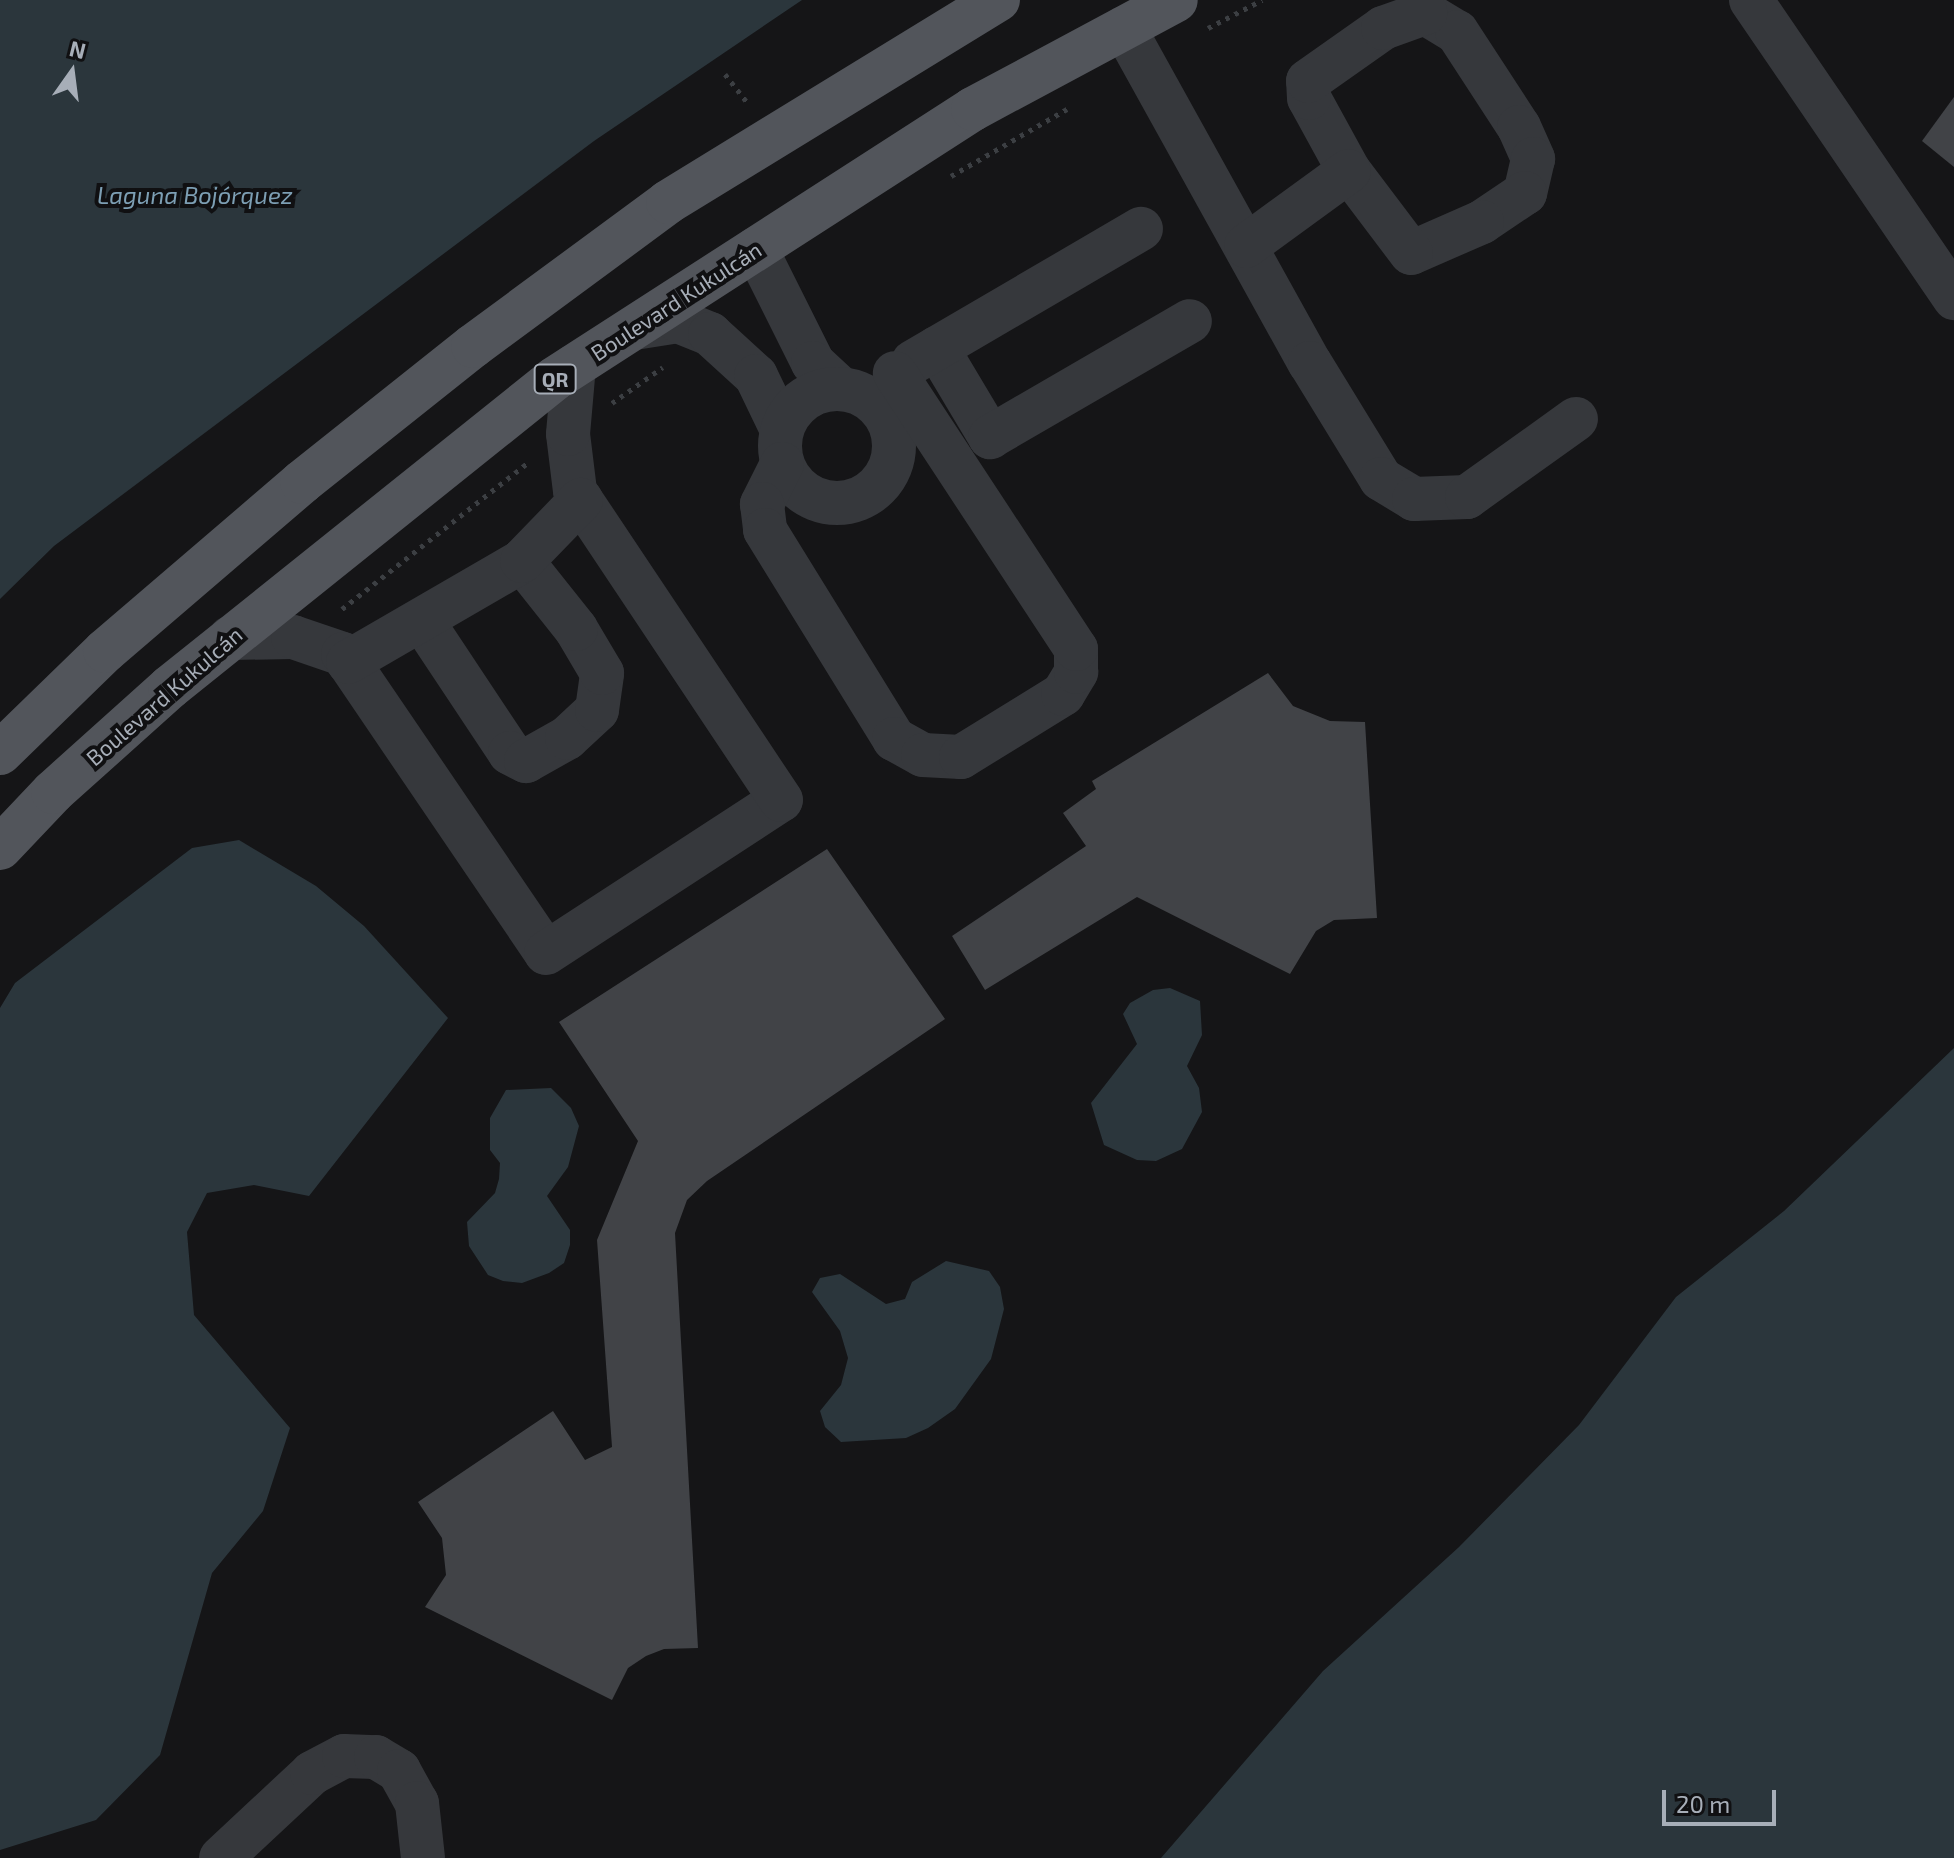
<!DOCTYPE html>
<meta charset="utf-8">
<style>
body{margin:0}
#map{position:relative;width:1954px;height:1858px;overflow:hidden;background:#151517;font-family:"Exo 2",sans-serif}
div>[style]{position:absolute}
.water>*{inset:0;background:#2b363c}
.building>*{inset:0;background:#414347}
.path>*{height:5px;margin-top:-2.5px;transform-origin:0;background:repeating-linear-gradient(90deg,#3c3f43 0 4px,transparent 0 10px)}
.minor>*{height:44px;margin:-22px;padding:0 22px;transform-origin:22px;border-radius:22px;background:#36383c}
.minor>.ring{margin:-22px;padding:0;box-sizing:content-box;background:none;border:44px solid #36383c;border-radius:50%}
.major>*{height:44px;margin:-22px;padding:0 22px;transform-origin:22px;border-radius:22px;background:#52555b}
span{translate:-50% -50%;white-space:nowrap;text-align:center;line-height:1.15;-webkit-text-stroke:8px #101012;paint-order:stroke}
.shield-label span{padding:2px 6px;background:#101012;border:2px solid;border-radius:6px;-webkit-text-stroke-width:0}
.shield-label{font-size:20px;color:#a7aeb8;font-weight:700}
.street-label{font-size:22px;color:#a7aeb8}
.water-label{font-size:24px;color:#7d9fb4;font-style:italic}
.north{position:absolute;left:32px;top:32px;width:80px;height:80px;-webkit-text-stroke:6px #101012;paint-order:stroke;rotate:14deg;font-size:22px;font-weight:700;line-height:32px;text-align:center;color:#a7aeb8}
.north::after{content:'';display:block;margin:auto;width:28px;height:36px;background:#a7aeb8;clip-path:polygon(50% 0,100% 100%,50% 72%,0 100%)}
.scale{position:absolute;left:1662px;top:1790px;width:114px;height:36px;box-sizing:border-box;border:4px solid #a7aeb8;border-top:0;padding-left:10px;font-size:24px;line-height:28px;white-space:nowrap;color:#a7aeb8;-webkit-text-stroke:6px #101012;paint-order:stroke}
</style>
<div id="map">
<div class="water">
<div style="clip-path:polygon(0 0,802px 0,594px 141px,54px 546px,0 599px)"></div>
<div style="clip-path:polygon(239px 840px,316px 886px,364px 926px,448px 1018px,309px 1196px,254px 1185px,207px 1193px,187px 1232px,194px 1315px,290px 1428px,263px 1511px,212px 1573px,160px 1755px,96px 1820px,0 1850px,0 1008px,15px 983px,192px 848px)"></div>
<div style="clip-path:polygon(1170px 988px,1200px 1001px,1202px 1035px,1187px 1066px,1199px 1088px,1202px 1112px,1182px 1149px,1156px 1161px,1137px 1160px,1104px 1145px,1091px 1103px,1137px 1044px,1123px 1014px,1130px 1003px,1153px 990px)"></div>
<div style="clip-path:polygon(1954px 1048px,1954px 1858px,1161px 1858px,1323px 1671px,1459px 1547px,1579px 1425px,1676px 1297px,1784px 1211px)"></div>
<div style="clip-path:polygon(551px 1088px,571px 1108px,579px 1126px,568px 1167px,547px 1196px,570px 1230px,570px 1245px,564px 1263px,549px 1273px,522px 1283px,503px 1281px,488px 1275px,469px 1246px,467px 1222px,495px 1193px,499px 1179px,500px 1163px,490px 1150px,490px 1118px,506px 1090px)"></div>
<div style="clip-path:polygon(946px 1261px,989px 1271px,1000px 1287px,1004px 1309px,991px 1359px,955px 1409px,928px 1428px,906px 1438px,841px 1442px,825px 1427px,820px 1411px,841px 1385px,848px 1358px,840px 1331px,812px 1292px,820px 1278px,840px 1274px,886px 1304px,905px 1299px,912px 1282px)"></div>
</div>
<div class="building">
<div style="clip-path:polygon(1954px 97px,1954px 167px,1922px 141px)"></div>
<div style="clip-path:polygon(1268px 673px,1293px 706px,1330px 721px,1365px 722px,1377px 918px,1334px 920px,1316px 931px,1290px 974px,1137px 897px,985px 990px,952px 936px,1086px 846px,1063px 813px,1096px 789px,1092px 781px)"></div>
<div style="clip-path:polygon(827px 849px,945px 1019px,707px 1181px,687px 1200px,675px 1233px,698px 1648px,664px 1649px,646px 1656px,628px 1668px,612px 1700px,425px 1607px,446px 1575px,442px 1538px,418px 1502px,553px 1411px,585px 1460px,612px 1447px,597px 1240px,638px 1141px,559px 1022px)"></div>
</div>
<div class="path">
<div style="left:1208px;top:28px;width:61px;rotate:-27.4deg"></div>
<div style="left:725px;top:74px;width:39px;rotate:52deg"></div>
<div style="left:951px;top:176px;width:134px;rotate:-30deg"></div>
<div style="left:612px;top:403px;width:62px;rotate:-35.2deg"></div>
<div style="left:342px;top:609px;width:238px;rotate:-38.2deg"></div>
</div>
<div class="minor">
<div style="left:1751px;top:0;width:361px;rotate:55.7deg"></div>
<div style="left:1425px;top:13px;width:37px;rotate:31deg"></div>
<div style="left:1457px;top:32px;width:113px;rotate:56.9deg"></div>
<div style="left:1519px;top:127px;width:35px;rotate:66deg"></div>
<div style="left:1533px;top:159px;width:35px;rotate:103deg"></div>
<div style="left:1525px;top:193px;width:52px;rotate:146deg"></div>
<div style="left:1482px;top:222px;width:77px;rotate:156.4deg"></div>
<div style="left:1411px;top:253px;width:103px;rotate:-127.1deg"></div>
<div style="left:1349px;top:171px;width:83px;rotate:-118.7deg"></div>
<div style="left:1309px;top:98px;width:17px;rotate:-93deg"></div>
<div style="left:1308px;top:81px;width:92px;rotate:-35.2deg"></div>
<div style="left:1383px;top:28px;width:45px;rotate:-19.7deg"></div>
<div style="left:1124px;top:28px;width:383px;rotate:61deg"></div>
<div style="left:1310px;top:363px;width:136px;rotate:58.5deg"></div>
<div style="left:1381px;top:479px;width:39px;rotate:31deg"></div>
<div style="left:1414px;top:499px;width:53px;rotate:-2.2deg"></div>
<div style="left:1467px;top:497px;width:134px;rotate:-35.6deg"></div>
<div style="left:1246px;top:246px;width:127px;rotate:-36.1deg"></div>
<div style="left:756px;top:249px;width:127px;rotate:63.4deg"></div>
<div style="left:813px;top:363px;width:38px;rotate:43deg"></div>
<div style="left:634px;top:328px;width:45px;rotate:-9deg"></div>
<div style="left:678px;top:321px;width:35px;rotate:22deg"></div>
<div style="left:710px;top:334px;width:62px;rotate:42.4deg"></div>
<div style="left:756px;top:376px;width:58px;rotate:64.3deg"></div>
<div style="left:937px;top:348px;width:104px;rotate:59.2deg"></div>
<div style="left:990px;top:437px;width:231px;rotate:-30.1deg"></div>
<div style="left:913px;top:362px;width:264px;rotate:-30.3deg"></div>
<div class="ring" style="left:780px;top:389px;width:70px;height:70px"></div>
<div style="left:782px;top:464px;width:45px;rotate:116.6deg"></div>
<div style="left:762px;top:504px;width:26px;rotate:83deg"></div>
<div style="left:765px;top:530px;width:246px;rotate:58.3deg"></div>
<div style="left:894px;top:739px;width:33px;rotate:29deg"></div>
<div style="left:923px;top:755px;width:38px;rotate:3deg"></div>
<div style="left:961px;top:757px;width:120px;rotate:-31.7deg"></div>
<div style="left:1063px;top:694px;width:26px;rotate:-59deg"></div>
<div style="left:1076px;top:672px;width:23px;rotate:-90deg"></div>
<div style="left:1076px;top:649px;width:330px;rotate:-123.3deg"></div>
<div style="left:423px;top:622px;width:157px;rotate:56.4deg"></div>
<div style="left:510px;top:753px;width:18px;rotate:27deg"></div>
<div style="left:526px;top:761px;width:47px;rotate:-29.3deg"></div>
<div style="left:567px;top:738px;width:41px;rotate:-43deg"></div>
<div style="left:597px;top:710px;width:37px;rotate:-82deg"></div>
<div style="left:602px;top:673px;width:51px;rotate:-120.6deg"></div>
<div style="left:576px;top:629px;width:87px;rotate:-128.5deg"></div>
<div style="left:230px;top:638px;width:63px;rotate:-0.9deg"></div>
<div style="left:293px;top:637px;width:53px;rotate:18.8deg"></div>
<div style="left:343px;top:654px;width:361px;rotate:55.8deg"></div>
<div style="left:546px;top:953px;width:280px;rotate:-33.1deg"></div>
<div style="left:781px;top:800px;width:371px;rotate:-123.7deg"></div>
<div style="left:575px;top:491px;width:57px;rotate:-97deg"></div>
<div style="left:568px;top:434px;width:68px;rotate:-85deg"></div>
<div style="left:348px;top:662px;width:201px;rotate:-30.1deg"></div>
<div style="left:522px;top:561px;width:85px;rotate:-46deg"></div>
<div style="left:221px;top:1858px;width:125px;rotate:-43deg"></div>
<div style="left:312px;top:1773px;width:36px;rotate:-28deg"></div>
<div style="left:344px;top:1756px;width:32px;rotate:2deg"></div>
<div style="left:376px;top:1757px;width:27px;rotate:31deg"></div>
<div style="left:399px;top:1771px;width:37px;rotate:61deg"></div>
<div style="left:417px;top:1803px;width:55px;rotate:83.8deg"></div>
</div>
<div class="major">
<div style="left:0;top:753px;width:146px;rotate:-44.2deg"></div>
<div style="left:105px;top:651px;width:260px;rotate:-40.6deg"></div>
<div style="left:302px;top:482px;width:218px;rotate:-38.5deg"></div>
<div style="left:473px;top:346px;width:242px;rotate:-36.4deg"></div>
<div style="left:668px;top:202px;width:387px;rotate:-31.5deg"></div>
<div style="left:0;top:848px;width:77px;rotate:-46.6deg"></div>
<div style="left:53px;top:792px;width:157px;rotate:-41.9deg"></div>
<div style="left:170px;top:687px;width:492px;rotate:-38.7deg"></div>
<div style="left:554px;top:379px;width:498px;rotate:-32.8deg"></div>
<div style="left:973px;top:109px;width:230px;rotate:-28.2deg"></div>
</div>
<div class="shield-label">
<span style="left:555px;top:379px">QR</span>
</div>
<div class="street-label">
<span style="left:676px;top:301px;rotate:-33deg">Boulevard Kukulcán</span>
<span style="left:164px;top:696px;rotate:-41deg">Boulevard Kukulcán</span>
</div>
<div class="water-label">
<span style="left:195px;top:195px">Laguna Bojórquez</span>
</div>
<div class="north">N</div>
<div class="scale">20 m</div>
</div>
